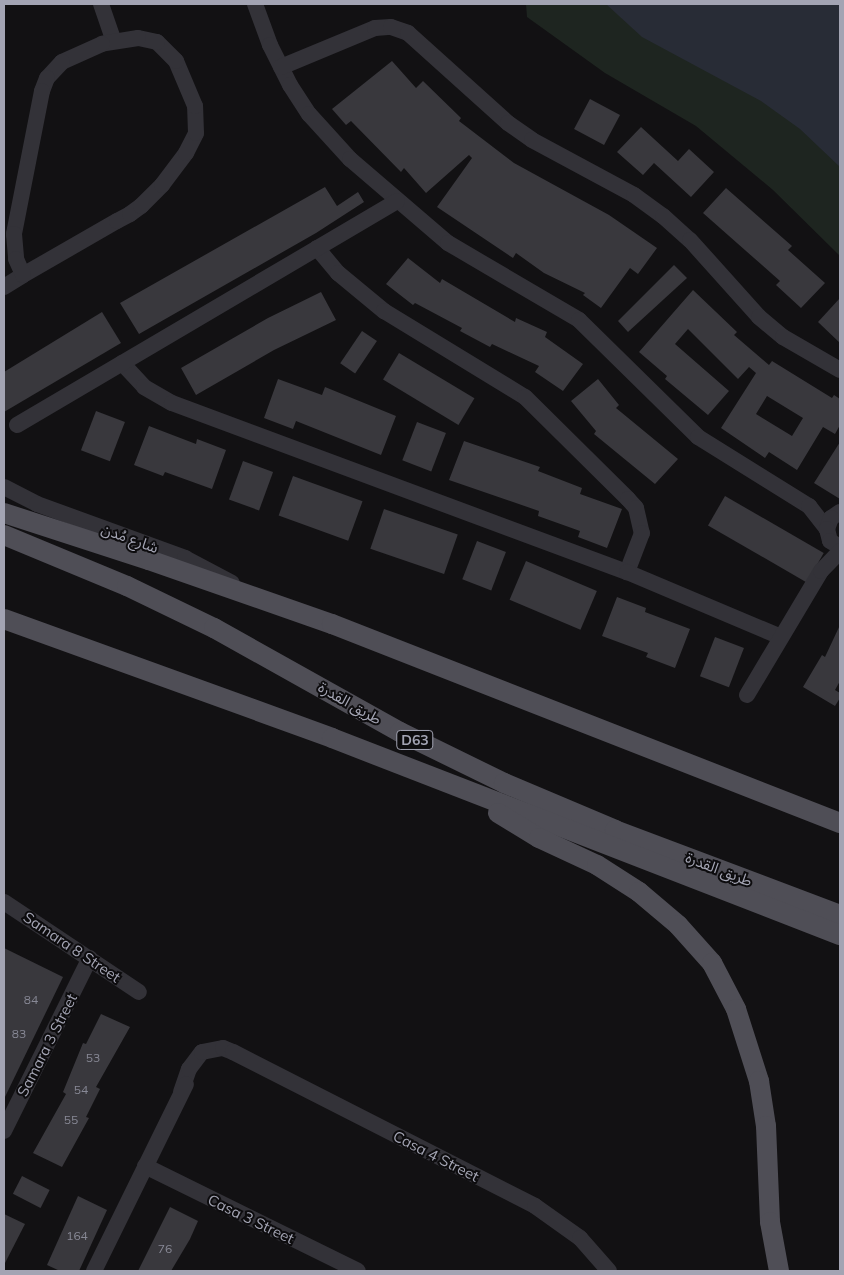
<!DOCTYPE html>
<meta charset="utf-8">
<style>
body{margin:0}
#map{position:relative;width:844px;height:1275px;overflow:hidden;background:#121113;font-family:Mulish,"Noto Sans Arabic",sans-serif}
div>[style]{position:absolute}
.green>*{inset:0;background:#1e2520}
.water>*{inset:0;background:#282c36}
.building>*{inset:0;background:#39383d;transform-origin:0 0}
.minor>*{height:16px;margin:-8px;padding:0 8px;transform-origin:8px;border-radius:8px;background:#333238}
.major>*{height:20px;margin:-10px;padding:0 10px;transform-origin:10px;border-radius:10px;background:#4f4e56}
span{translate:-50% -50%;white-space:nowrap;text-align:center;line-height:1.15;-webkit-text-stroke:4px #0d0c0e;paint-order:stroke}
.number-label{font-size:12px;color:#888996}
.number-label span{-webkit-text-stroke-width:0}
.shield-label span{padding:1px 4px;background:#0d0c0e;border:1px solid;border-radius:4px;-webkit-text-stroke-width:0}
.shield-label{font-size:14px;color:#a3a4b3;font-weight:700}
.street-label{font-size:15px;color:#a3a4b3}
.frame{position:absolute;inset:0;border:5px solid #a3a4b3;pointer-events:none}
</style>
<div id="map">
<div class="green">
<div style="clip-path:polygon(526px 4px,840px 4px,840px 256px,773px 190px,696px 126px,605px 73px,527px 17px)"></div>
</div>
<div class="water">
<div style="clip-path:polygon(606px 4px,840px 4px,840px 167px,800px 129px,761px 101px,642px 37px)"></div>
</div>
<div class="building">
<div style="clip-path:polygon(392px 61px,416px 88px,423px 81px,461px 118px,459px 121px,514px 163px,609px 215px,657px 248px,638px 274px,630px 268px,601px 308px,583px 295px,585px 293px,544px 273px,516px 253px,513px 258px,437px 207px,472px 158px,469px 155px,426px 193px,404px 168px,401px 172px,351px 121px,346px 125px,332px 109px)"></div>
<div style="left:590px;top:99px;width:34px;height:34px;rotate:28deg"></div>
<div style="clip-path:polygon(641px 127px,678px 161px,689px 149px,714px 172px,691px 197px,654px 163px,643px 175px,617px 152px)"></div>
<div style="clip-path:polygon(325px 187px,337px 206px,358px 192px,364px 202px,316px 233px,139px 334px,120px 303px)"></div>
<div style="clip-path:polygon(726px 188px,792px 246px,788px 250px,825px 283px,801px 308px,776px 285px,780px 281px,703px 213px)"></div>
<div style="clip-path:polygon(408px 258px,440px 283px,442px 279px,515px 322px,516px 318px,547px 332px,545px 337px,583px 364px,563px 391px,535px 372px,539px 366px,492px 344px,490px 347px,460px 331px,462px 328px,415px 303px,413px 305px,386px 284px)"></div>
<div style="clip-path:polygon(674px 265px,687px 278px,628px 332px,618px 321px)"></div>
<div style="clip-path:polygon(evenodd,693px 290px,737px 332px,734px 335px,769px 365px,772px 361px,832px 398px,834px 395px,840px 399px,840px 425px,835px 434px,823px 427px,797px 470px,769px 452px,765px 458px,721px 428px,756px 373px,749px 367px,738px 379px,688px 329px,675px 344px,729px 391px,708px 415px,665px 379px,667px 376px,639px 352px,693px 290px,767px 396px,803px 418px,792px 436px,756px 414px,767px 396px)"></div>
<div style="clip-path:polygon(321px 292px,336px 320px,274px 350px,196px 395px,181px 368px,268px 318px)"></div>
<div style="clip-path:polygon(840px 298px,840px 343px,818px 322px)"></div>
<div style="clip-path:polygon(102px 312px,121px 343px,4px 412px,4px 372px)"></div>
<div style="left:362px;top:331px;width:18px;height:39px;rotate:34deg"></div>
<div style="left:399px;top:353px;width:88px;height:31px;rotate:31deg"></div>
<div style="clip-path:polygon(278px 379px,322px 395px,325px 387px,396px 416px,381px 455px,296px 421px,293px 429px,264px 418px)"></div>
<div style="clip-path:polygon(598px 379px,619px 405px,616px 408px,678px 459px,655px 484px,594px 434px,596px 431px,571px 401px)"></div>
<div style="left:96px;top:411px;width:31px;height:42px;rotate:21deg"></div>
<div style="left:417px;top:422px;width:31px;height:41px;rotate:21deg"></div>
<div style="clip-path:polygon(149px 426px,196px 444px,197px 439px,226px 450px,212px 489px,165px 472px,163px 476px,134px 465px)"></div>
<div style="clip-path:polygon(464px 441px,540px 467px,538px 471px,582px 488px,580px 494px,622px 509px,607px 548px,578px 537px,580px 531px,538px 516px,539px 511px,449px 480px)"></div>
<div style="clip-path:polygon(840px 442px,840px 499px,814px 483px)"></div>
<div style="left:243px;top:461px;width:32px;height:41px;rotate:20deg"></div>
<div style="left:293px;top:476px;width:74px;height:42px;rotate:20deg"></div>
<div style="left:725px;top:496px;width:114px;height:34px;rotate:30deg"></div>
<div style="left:384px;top:509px;width:78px;height:42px;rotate:19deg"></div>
<div style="left:477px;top:541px;width:31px;height:41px;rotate:21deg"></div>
<div style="left:526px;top:561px;width:77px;height:42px;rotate:23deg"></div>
<div style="clip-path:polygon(617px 597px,646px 608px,645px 612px,690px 629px,675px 668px,646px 657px,648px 653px,602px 636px)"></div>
<div style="clip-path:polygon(840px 625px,840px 681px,835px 690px,840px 693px,840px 698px,835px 706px,803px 687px,822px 655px,825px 657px)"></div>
<div style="left:715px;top:637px;width:31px;height:42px;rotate:21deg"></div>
<div style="clip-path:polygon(4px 948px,63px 977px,4px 1099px)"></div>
<div style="clip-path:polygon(101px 1014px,130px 1027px,96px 1087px,100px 1089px,86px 1117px,89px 1118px,62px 1167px,33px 1153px,66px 1094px,63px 1092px,83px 1043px,86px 1044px)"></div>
<div style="left:22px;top:1176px;width:31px;height:20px;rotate:27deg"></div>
<div style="clip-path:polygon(78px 1196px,107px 1210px,79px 1271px,60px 1271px,47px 1265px)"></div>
<div style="clip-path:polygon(170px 1207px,198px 1221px,190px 1239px,171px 1271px,138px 1271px)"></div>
<div style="clip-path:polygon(4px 1214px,25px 1224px,4px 1265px)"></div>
</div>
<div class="minor">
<div style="left:101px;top:4px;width:39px;rotate:71deg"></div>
<div style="left:255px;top:4px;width:44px;rotate:69.9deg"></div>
<div style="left:270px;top:45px;width:45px;rotate:63.4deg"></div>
<div style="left:290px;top:85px;width:35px;rotate:57deg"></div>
<div style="left:309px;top:114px;width:61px;rotate:47.7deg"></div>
<div style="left:350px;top:159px;width:129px;rotate:40.6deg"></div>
<div style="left:448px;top:243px;width:152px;rotate:30.4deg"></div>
<div style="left:579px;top:320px;width:167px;rotate:44.5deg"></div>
<div style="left:698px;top:437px;width:131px;rotate:31.9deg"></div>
<div style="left:809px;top:506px;width:29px;rotate:52deg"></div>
<div style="left:281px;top:67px;width:102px;rotate:-22.5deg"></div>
<div style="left:375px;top:28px;width:16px;rotate:-4deg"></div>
<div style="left:391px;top:27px;width:18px;rotate:19deg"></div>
<div style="left:408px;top:33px;width:135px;rotate:42deg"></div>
<div style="left:508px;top:123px;width:29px;rotate:35deg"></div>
<div style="left:532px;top:140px;width:116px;rotate:28.3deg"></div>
<div style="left:634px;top:195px;width:36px;rotate:36deg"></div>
<div style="left:663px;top:216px;width:36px;rotate:42deg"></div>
<div style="left:690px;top:240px;width:103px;rotate:48.1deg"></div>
<div style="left:759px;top:317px;width:31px;rotate:40deg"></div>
<div style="left:783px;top:337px;width:66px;rotate:30.1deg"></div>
<div style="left:317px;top:248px;width:33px;rotate:50deg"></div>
<div style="left:338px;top:273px;width:60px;rotate:39.6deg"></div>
<div style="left:384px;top:311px;width:165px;rotate:31.4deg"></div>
<div style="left:525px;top:397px;width:145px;rotate:44.7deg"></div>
<div style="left:628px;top:499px;width:12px;rotate:48deg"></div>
<div style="left:636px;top:508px;width:26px;rotate:77deg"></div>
<div style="left:642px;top:533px;width:42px;rotate:111deg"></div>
<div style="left:4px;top:287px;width:22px;rotate:-32deg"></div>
<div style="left:23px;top:275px;width:108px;rotate:-29.9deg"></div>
<div style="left:117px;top:221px;width:15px;rotate:-28deg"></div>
<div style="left:130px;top:214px;width:14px;rotate:-36deg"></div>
<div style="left:141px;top:206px;width:30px;rotate:-45deg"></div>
<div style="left:162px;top:185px;width:40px;rotate:-53deg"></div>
<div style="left:186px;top:153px;width:22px;rotate:-63deg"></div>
<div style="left:196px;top:133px;width:27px;rotate:-92deg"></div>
<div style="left:195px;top:106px;width:49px;rotate:-112.9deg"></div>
<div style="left:176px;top:61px;width:27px;rotate:-135deg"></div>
<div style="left:157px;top:42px;width:19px;rotate:-168deg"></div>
<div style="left:138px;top:38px;width:36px;rotate:171deg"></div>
<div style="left:102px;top:44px;width:44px;rotate:155.8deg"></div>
<div style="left:62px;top:62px;width:22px;rotate:133deg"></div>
<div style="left:47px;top:78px;width:14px;rotate:111deg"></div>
<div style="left:42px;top:91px;width:146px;rotate:101.1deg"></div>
<div style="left:14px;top:234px;width:25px;rotate:85deg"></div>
<div style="left:16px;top:259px;width:17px;rotate:66deg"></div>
<div style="left:122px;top:363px;width:33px;rotate:47deg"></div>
<div style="left:144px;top:387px;width:32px;rotate:30deg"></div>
<div style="left:172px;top:403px;width:485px;rotate:20.4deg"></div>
<div style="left:627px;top:572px;width:167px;rotate:22.9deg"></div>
<div style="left:17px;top:425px;width:441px;rotate:-30.5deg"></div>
<div style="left:4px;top:487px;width:37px;rotate:27deg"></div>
<div style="left:37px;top:504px;width:158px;rotate:20deg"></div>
<div style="left:185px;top:558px;width:53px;rotate:28deg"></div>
<div style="left:840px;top:512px;width:11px;rotate:146deg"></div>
<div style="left:831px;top:518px;width:12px;rotate:110deg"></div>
<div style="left:827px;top:529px;width:12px;rotate:76deg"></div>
<div style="left:830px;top:541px;width:12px;rotate:31deg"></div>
<div style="left:747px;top:695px;width:144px;rotate:-59.2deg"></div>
<div style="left:821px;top:571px;width:28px;rotate:-46deg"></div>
<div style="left:4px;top:902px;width:162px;rotate:33.7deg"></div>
<div style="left:181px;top:1092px;width:24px;rotate:-71deg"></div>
<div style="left:189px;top:1069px;width:21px;rotate:-53deg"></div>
<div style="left:202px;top:1052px;width:21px;rotate:-11deg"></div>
<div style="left:223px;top:1048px;width:11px;rotate:22deg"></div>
<div style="left:233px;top:1052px;width:339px;rotate:27deg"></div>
<div style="left:535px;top:1206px;width:55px;rotate:35.4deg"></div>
<div style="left:580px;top:1238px;width:44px;rotate:48.7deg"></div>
<div style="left:4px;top:1131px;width:193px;rotate:-63.6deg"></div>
<div style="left:145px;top:1166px;width:237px;rotate:26.2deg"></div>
<div style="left:94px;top:1271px;width:208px;rotate:-63.8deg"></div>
</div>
<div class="major">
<div style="left:4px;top:513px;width:152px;rotate:18deg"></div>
<div style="left:149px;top:560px;width:194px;rotate:19.3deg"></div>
<div style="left:332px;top:624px;width:546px;rotate:21.39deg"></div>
<div style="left:4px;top:535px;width:133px;rotate:22.5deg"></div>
<div style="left:127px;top:586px;width:97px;rotate:25.8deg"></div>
<div style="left:214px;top:628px;width:213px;rotate:29.2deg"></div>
<div style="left:400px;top:732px;width:116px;rotate:26.1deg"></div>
<div style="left:504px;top:783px;width:121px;rotate:22.9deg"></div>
<div style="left:615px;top:830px;width:241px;rotate:20.7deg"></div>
<div style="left:4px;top:619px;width:349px;rotate:19.9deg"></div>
<div style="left:332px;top:738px;width:545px;rotate:21.2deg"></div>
<div style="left:498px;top:813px;width:48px;rotate:31.4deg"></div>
<div style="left:539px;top:838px;width:64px;rotate:25deg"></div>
<div style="left:597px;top:865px;width:50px;rotate:32.7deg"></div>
<div style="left:639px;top:892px;width:51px;rotate:40.2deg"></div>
<div style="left:678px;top:925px;width:51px;rotate:48.2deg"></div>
<div style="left:712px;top:963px;width:52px;rotate:62.4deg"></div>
<div style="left:736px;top:1009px;width:76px;rotate:72.3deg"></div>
<div style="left:759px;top:1081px;width:46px;rotate:81.2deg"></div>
<div style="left:766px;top:1126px;width:96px;rotate:87.6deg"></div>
<div style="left:770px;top:1222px;width:50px;rotate:79.6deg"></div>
</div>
<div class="number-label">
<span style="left:31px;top:1000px">84</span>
<span style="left:19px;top:1034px">83</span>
<span style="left:93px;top:1058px">53</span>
<span style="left:81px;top:1090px">54</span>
<span style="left:71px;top:1120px">55</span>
<span style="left:77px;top:1236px">164</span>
<span style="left:165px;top:1249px">76</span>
</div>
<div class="shield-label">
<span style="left:415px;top:740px">D63</span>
</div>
<div class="street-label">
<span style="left:130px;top:538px;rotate:20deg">شارع مُدن</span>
<span style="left:350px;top:703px;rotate:30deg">طريق القدرة</span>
<span style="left:719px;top:869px;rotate:21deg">طريق القدرة</span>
<span style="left:72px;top:947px;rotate:34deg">Samara 8 Street</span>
<span style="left:47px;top:1045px;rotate:-63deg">Samara 3 Street</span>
<span style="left:436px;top:1156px;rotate:27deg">Casa 4 Street</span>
<span style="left:251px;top:1219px;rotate:26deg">Casa 3 Street</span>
</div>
<div class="frame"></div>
</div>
